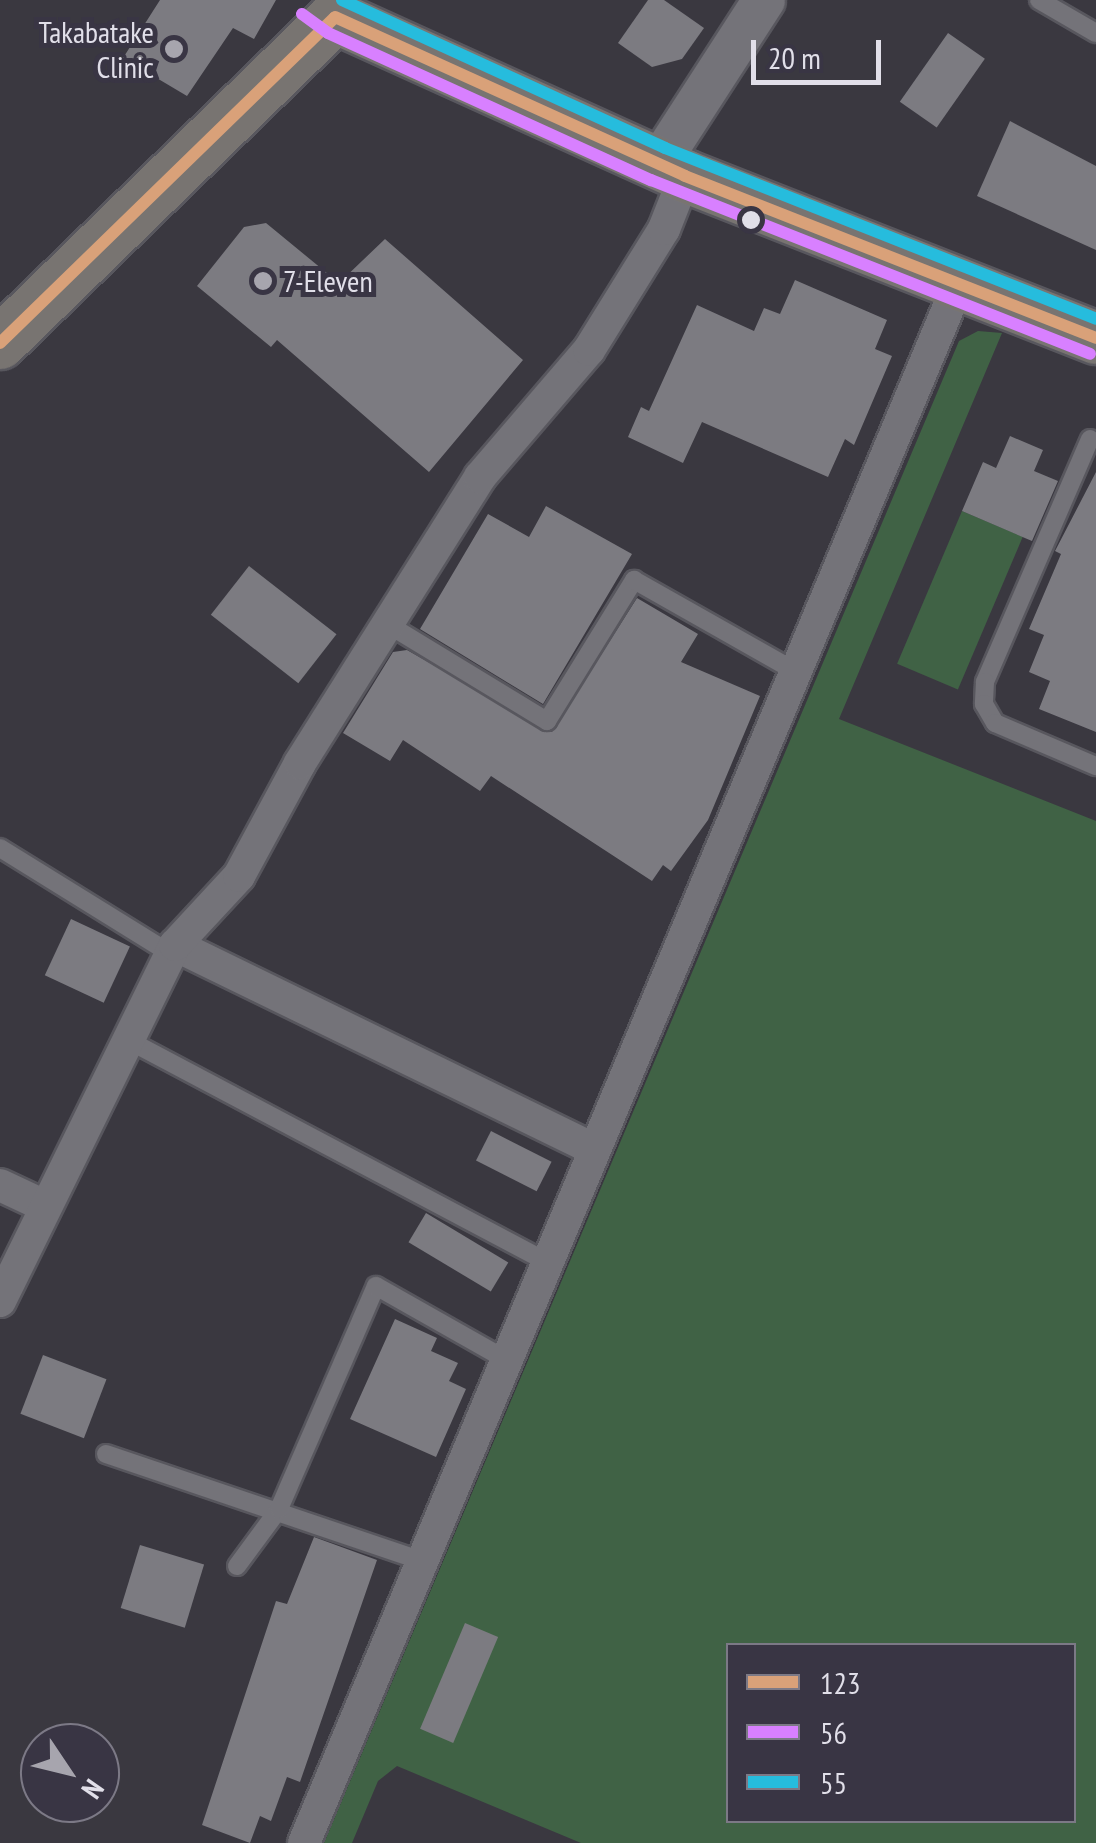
<!DOCTYPE html>
<style>
body{margin:0}
#map{position:relative;width:1096px;height:1843px;overflow:hidden;background:#3a3840;font-family:"PT Sans Narrow",sans-serif}
div>[style]{position:absolute}
.green>*{inset:0;background:#406245;transform-origin:0 0}
.building>*{inset:0;background:#7c7b81;transform-origin:0 0}
.roads{filter:drop-shadow(2px 0 #58575e) drop-shadow(-2px 0 #58575e) drop-shadow(0 2px #58575e) drop-shadow(0 -2px #58575e)}
.service>*{height:18px;margin:-9px;padding:0 9px;transform-origin:9px;border-radius:9px;background:#747379}
.minor>*{height:32px;margin:-16px;padding:0 16px;transform-origin:16px;border-radius:16px;background:#747379}
.tertiary>*{height:42px;margin:-21px;padding:0 21px;transform-origin:21px;border-radius:21px;background:#747379}
.primary>*{height:52px;margin:-26px;padding:0 26px;transform-origin:26px;border-radius:26px;background:#787471}
.bus-1>*{height:12px;margin:-6px;padding:0 6px;transform-origin:6px;border-radius:6px;background:#d9a179}
.bus-2>*{height:12px;margin:-6px;padding:0 6px;transform-origin:6px;border-radius:6px;background:#d880ff}
.bus-3>*{height:12px;margin:-6px;padding:0 6px;transform-origin:6px;border-radius:6px;background:#26bcdd}
.dots>*{width:28px;height:28px;translate:-50% -50%;box-sizing:border-box;border:5px solid #393544;border-radius:50%}
span{translate:-50% -50%;white-space:nowrap;text-align:center;line-height:1.15;-webkit-text-stroke:10px #393544;paint-order:stroke}
.poi-label{font-size:30px;color:#e1dfe9}
.right{translate:-100% -50%;text-align:right}
.left{translate:0 -50%;text-align:left}
.legend{position:absolute;left:726px;top:1643px;width:350px;height:180px;box-sizing:border-box;background:#393544;border:2px solid #7c7986;margin:0;padding:12px 18px;list-style:none;font-size:30px;color:#e1dfe9}
.legend li{display:flex;align-items:center;gap:20px;height:50px}
.legend b{width:50px;border:2px solid #7c7986}
.north{position:absolute;left:20px;top:1723px;width:100px;height:100px;box-sizing:border-box;background:#393544;border:2px solid #7c7986;border-radius:50%;rotate:125deg;font-size:28px;font-weight:700;line-height:40px;text-align:center;color:#e1dfe9}
.north::after{content:'';display:block;margin:auto;width:35px;height:45px;background:#a7a5ae;clip-path:polygon(50% 0,100% 100%,50% 72%,0 100%)}
.scale{position:absolute;left:751px;top:40px;width:130px;height:45px;box-sizing:border-box;border:5px solid #e1dfe9;border-top:0;padding-left:12px;font-size:30px;line-height:35px;white-space:nowrap;color:#e1dfe9;-webkit-text-stroke:8px #393544;paint-order:stroke}
</style>
<div id="map">
<div class="green">
<div style="clip-path:polygon(evenodd,978px 331px,1002px 333px,839px 719px,1096px 821px,1096px 1843px,581px 1843px,397px 1766px,378px 1781px,352px 1843px,324px 1843px,959px 341px,978px 331px,728px 1646px,1074px 1646px,1074px 1820px,728px 1820px,728px 1646px)"></div>
<div style="left:962px;top:511px;width:66px;height:166px;rotate:23deg"></div>
</div>
<div class="building">
<div style="clip-path:polygon(160px 0,276px 0,254px 39px,233px 28px,187px 96px,123px 58px)"></div>
<div style="clip-path:polygon(648px 0,664px 0,704px 28px,682px 59px,652px 67px,618px 43px)"></div>
<div style="left:948px;top:33px;width:45px;height:84px;rotate:35deg"></div>
<div style="clip-path:polygon(1010px 121px,1096px 166px,1096px 250px,977px 196px)"></div>
<div style="clip-path:polygon(266px 223px,339px 283px,385px 239px,523px 360px,429px 472px,277px 340px,271px 347px,197px 286px,244px 227px)"></div>
<div style="clip-path:polygon(795px 280px,887px 320px,875px 349px,892px 356px,854px 445px,845px 439px,828px 477px,702px 422px,683px 463px,628px 437px,641px 407px,649px 411px,697px 305px,754px 331px,764px 308px,780px 314px)"></div>
<div style="clip-path:polygon(1010px 436px,1043px 450px,1034px 471px,1058px 481px,1032px 541px,962px 511px,983px 462px,996px 468px)"></div>
<div style="clip-path:polygon(1096px 472px,1096px 732px,1039px 709px,1050px 681px,1029px 672px,1044px 635px,1029px 629px,1061px 554px,1055px 551px)"></div>
<div style="clip-path:polygon(546px 506px,632px 554px,543px 704px,420px 629px,488px 514px,529px 537px)"></div>
<div style="left:249px;top:566px;width:111px;height:62px;rotate:38deg"></div>
<div style="clip-path:polygon(637px 598px,698px 634px,681px 662px,760px 696px,708px 820px,671px 871px,663px 865px,652px 881px,491px 776px,480px 791px,403px 740px,390px 761px,343px 733px,393px 652px,407px 650px,552px 732px)"></div>
<div style="left:71px;top:919px;width:65px;height:62px;rotate:25deg"></div>
<div style="left:491px;top:1131px;width:68px;height:33px;rotate:27deg"></div>
<div style="left:426px;top:1213px;width:96px;height:34px;rotate:31deg"></div>
<div style="clip-path:polygon(395px 1319px,437px 1338px,431px 1351px,458px 1363px,449px 1381px,466px 1389px,436px 1457px,350px 1419px)"></div>
<div style="left:43px;top:1355px;width:68px;height:63px;rotate:21deg"></div>
<div style="clip-path:polygon(314px 1537px,377px 1560px,300px 1782px,287px 1777px,271px 1821px,260px 1816px,250px 1843px,202px 1825px,276px 1601px,287px 1604px)"></div>
<div style="left:140px;top:1545px;width:67px;height:66px;rotate:17deg"></div>
<div style="left:465px;top:1623px;width:36px;height:115px;rotate:23deg"></div>
</div>
<div class="roads">
<div class="service">
<div style="left:1039px;top:0;width:66px;rotate:30.1deg"></div>
<div style="left:1090px;top:439px;width:265px;rotate:113.4deg"></div>
<div style="left:985px;top:682px;width:22px;rotate:93deg"></div>
<div style="left:984px;top:704px;width:22px;rotate:60deg"></div>
<div style="left:995px;top:723px;width:110px;rotate:23.1deg"></div>
<div style="left:389px;top:625px;width:185px;rotate:31.3deg"></div>
<div style="left:547px;top:721px;width:166px;rotate:-58.3deg"></div>
<div style="left:634px;top:580px;width:185px;rotate:29.5deg"></div>
<div style="left:0;top:848px;width:201px;rotate:31.8deg"></div>
<div style="left:126px;top:1039px;width:477px;rotate:27.9deg"></div>
<div style="left:106px;top:1454px;width:331px;rotate:18.7deg"></div>
<div style="left:237px;top:1566px;width:71px;rotate:-53.6deg"></div>
<div style="left:279px;top:1509px;width:243px;rotate:-66.5deg"></div>
<div style="left:376px;top:1286px;width:148px;rotate:29.5deg"></div>
</div>
<div class="minor">
<div style="left:175px;top:945px;width:467px;rotate:26deg"></div>
<div style="left:0;top:1185px;width:50px;rotate:25deg"></div>
<div style="left:0;top:1301px;width:397px;rotate:-63.8deg"></div>
<div style="left:175px;top:945px;width:94px;rotate:-47.2deg"></div>
<div style="left:239px;top:876px;width:128px;rotate:-61.6deg"></div>
<div style="left:300px;top:763px;width:338px;rotate:-57.8deg"></div>
<div style="left:480px;top:477px;width:167px;rotate:-49.4deg"></div>
<div style="left:589px;top:350px;width:142px;rotate:-58.2deg"></div>
<div style="left:664px;top:229px;width:57px;rotate:-68.4deg"></div>
<div style="left:304px;top:1843px;width:1695px;rotate:-67.23deg"></div>
</div>
<div class="tertiary">
<div style="left:658px;top:164px;width:195px;rotate:-57.1deg"></div>
</div>
<div class="primary">
<div style="left:0;top:343px;width:467px;rotate:-44.2deg"></div>
<div style="left:335px;top:17px;width:384px;rotate:24.4deg"></div>
<div style="left:685px;top:176px;width:442px;rotate:21.5deg"></div>
</div>
</div>
<div class="bus-1">
<div style="left:0;top:343px;width:467px;rotate:-44.2deg"></div>
<div style="left:335px;top:17px;width:384px;rotate:24.4deg"></div>
<div style="left:685px;top:176px;width:442px;rotate:21.5deg"></div>
</div>
<div class="bus-2">
<div style="left:302px;top:14px;width:32px;rotate:36deg"></div>
<div style="left:328px;top:33px;width:355px;rotate:24.5deg"></div>
<div style="left:651px;top:180px;width:472px;rotate:21.6deg"></div>
</div>
<div class="bus-3">
<div style="left:342px;top:0;width:355px;rotate:24.6deg"></div>
<div style="left:665px;top:148px;width:464px;rotate:21.6deg"></div>
</div>
<div class="dots">
<div style="left:174px;top:49px;background:#a7a5ae"></div>
<div style="left:751px;top:220px;background:#e1dfe9"></div>
<div style="left:263px;top:281px;background:#a7a5ae"></div>
</div>
<div class="poi-label">
<span class="right" style="left:154px;top:49px">Takabatake<br>Clinic</span>
<span class="left" style="left:283px;top:281px">7-Eleven</span>
</div>
<ul class="legend">
<li><b style="height:12px;background:#d9a179"></b>123</li>
<li><b style="height:12px;background:#d880ff"></b>56</li>
<li><b style="height:12px;background:#26bcdd"></b>55</li>
</ul>
<div class="north">N</div>
<div class="scale">20 m</div>
</div>
